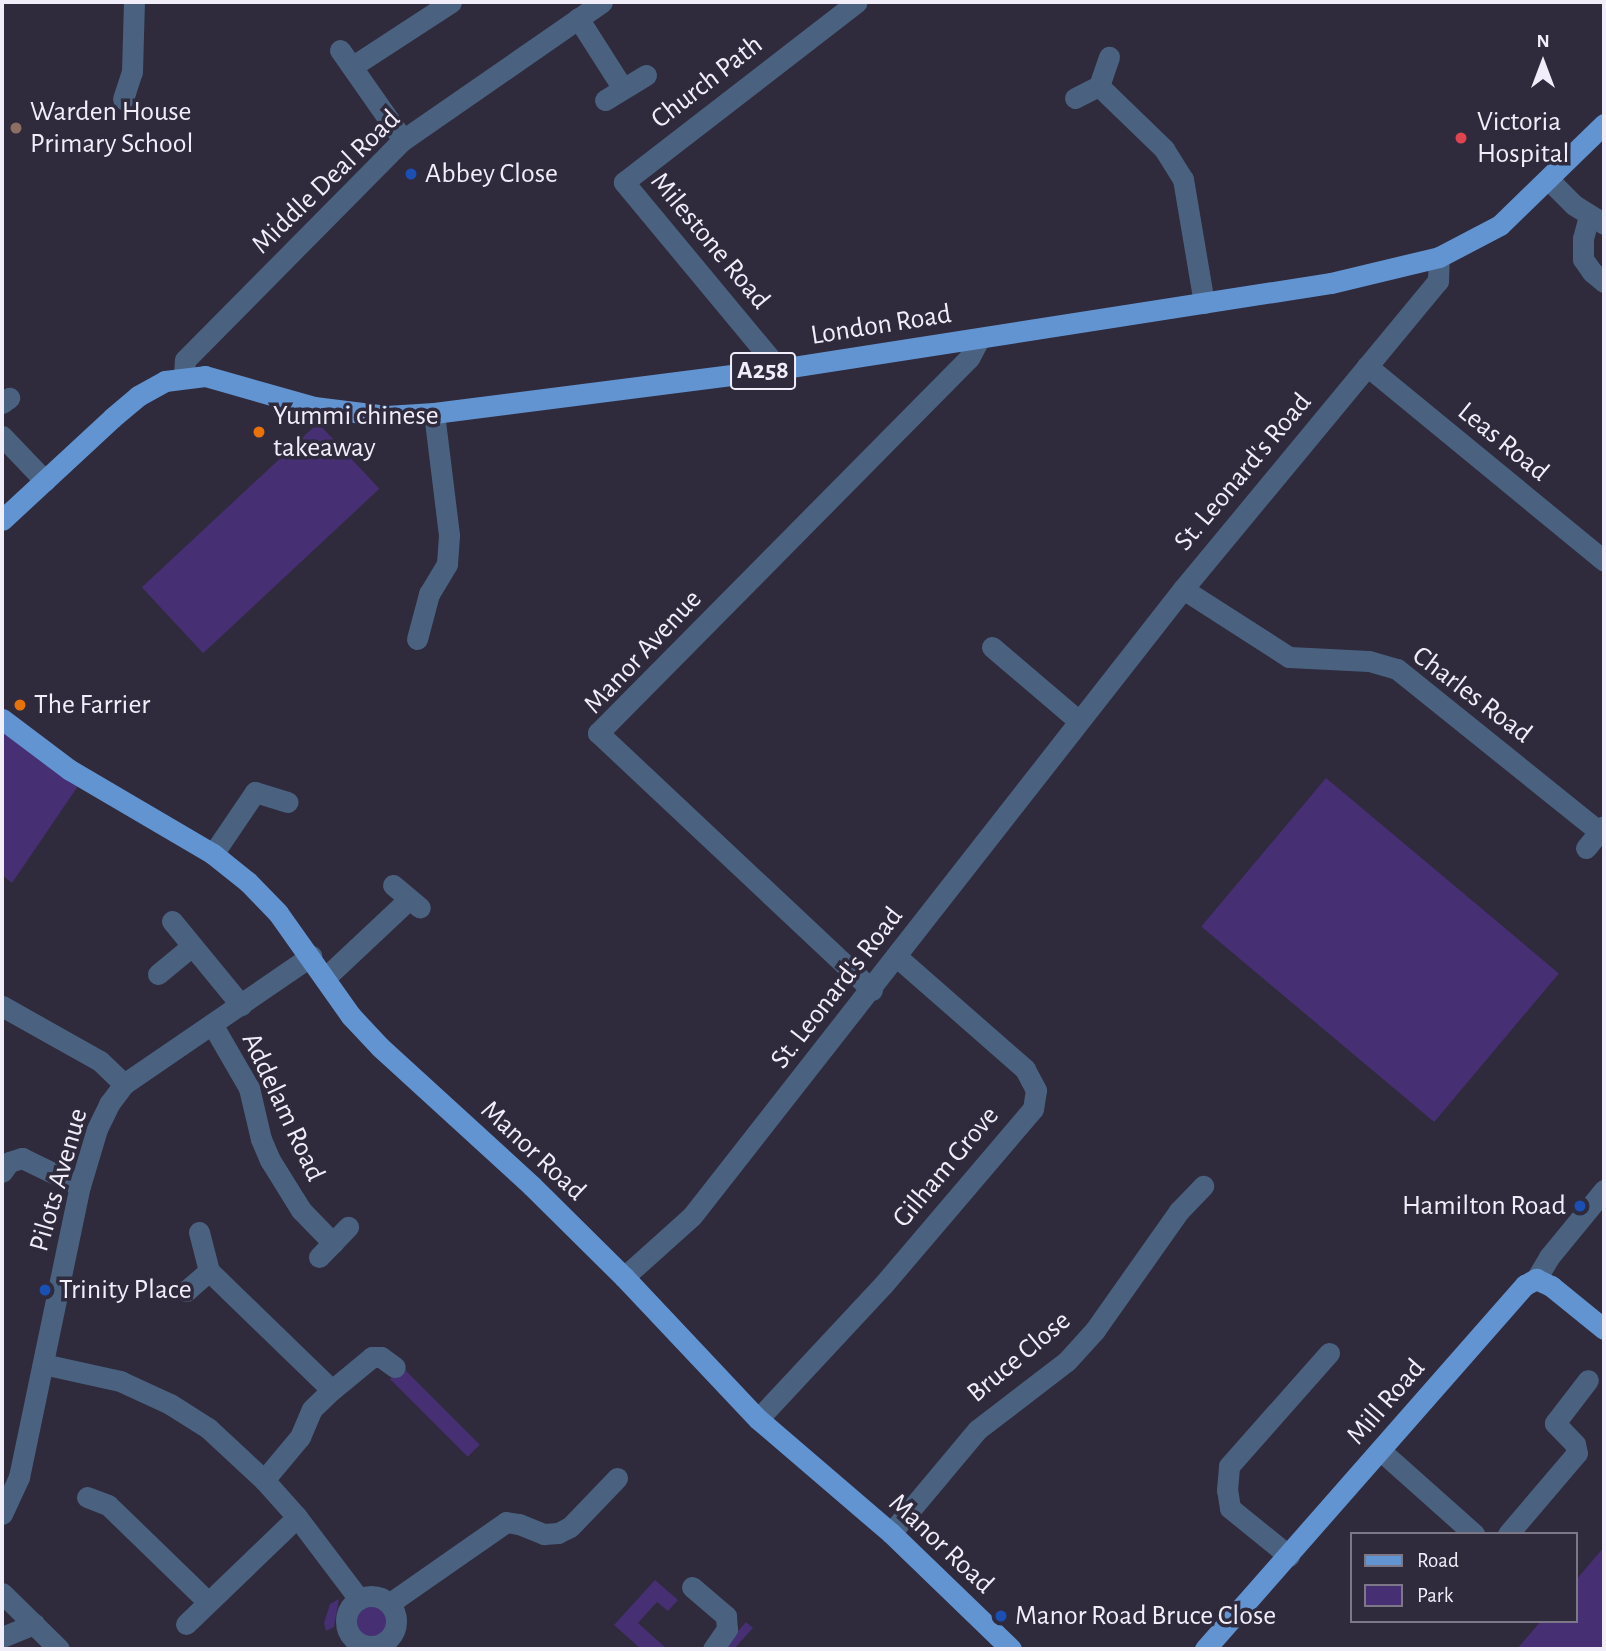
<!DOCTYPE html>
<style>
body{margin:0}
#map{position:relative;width:1606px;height:1651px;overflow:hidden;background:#2f2a3c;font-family:"Alegreya Sans",sans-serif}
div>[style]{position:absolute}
.green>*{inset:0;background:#462f73;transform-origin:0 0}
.round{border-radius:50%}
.minor>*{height:21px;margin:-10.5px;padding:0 10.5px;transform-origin:10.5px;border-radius:10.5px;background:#4a6280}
.minor>.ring{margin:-10.5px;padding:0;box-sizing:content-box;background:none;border:21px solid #4a6280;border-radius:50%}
.major>*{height:21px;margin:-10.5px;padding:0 10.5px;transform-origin:10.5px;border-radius:10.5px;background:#6294d2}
.dots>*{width:19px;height:19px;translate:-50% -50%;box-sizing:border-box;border:4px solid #2f2a3c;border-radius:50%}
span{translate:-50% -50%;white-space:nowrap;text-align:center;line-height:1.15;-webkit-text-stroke:7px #2f2a3c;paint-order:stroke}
.shield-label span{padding:2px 5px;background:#2f2a3c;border:2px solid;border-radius:5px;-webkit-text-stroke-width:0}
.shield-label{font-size:26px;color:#f1eefa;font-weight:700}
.street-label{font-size:28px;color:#f1eefa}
.poi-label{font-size:28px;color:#f1eefa}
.left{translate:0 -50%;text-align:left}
.right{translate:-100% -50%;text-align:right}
.frame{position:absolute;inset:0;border:4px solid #f1eefa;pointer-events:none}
.legend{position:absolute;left:1350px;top:1532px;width:228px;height:91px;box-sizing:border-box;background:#2f2a3c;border:2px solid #7d7888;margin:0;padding:9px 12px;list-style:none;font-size:21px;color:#f1eefa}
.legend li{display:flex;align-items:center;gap:14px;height:35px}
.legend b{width:35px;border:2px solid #7d7888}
.north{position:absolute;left:1508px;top:28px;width:70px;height:70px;-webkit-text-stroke:5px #2f2a3c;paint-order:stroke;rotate:0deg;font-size:19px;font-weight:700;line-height:28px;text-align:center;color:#f1eefa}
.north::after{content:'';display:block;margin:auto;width:24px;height:32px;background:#f1eefa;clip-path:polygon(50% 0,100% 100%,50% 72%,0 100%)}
</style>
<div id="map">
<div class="green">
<div style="left:318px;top:423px;width:90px;height:241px;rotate:47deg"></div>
<div style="clip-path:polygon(2px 729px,78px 786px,12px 883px,2px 875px)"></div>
<div style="left:1326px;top:778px;width:304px;height:194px;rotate:40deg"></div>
<div style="left:402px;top:1367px;width:110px;height:17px;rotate:45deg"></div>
<div style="clip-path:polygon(1604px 1547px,1604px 1649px,1517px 1649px,1541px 1621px,1576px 1621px,1576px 1580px)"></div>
<div style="clip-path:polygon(655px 1580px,678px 1600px,668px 1611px,657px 1602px,638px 1623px,667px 1649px,641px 1649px,614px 1625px)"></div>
<div style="clip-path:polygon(339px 1599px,334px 1627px,326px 1631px,324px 1623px,330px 1604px)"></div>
<div class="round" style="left:354px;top:1603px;width:34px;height:34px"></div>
<div style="clip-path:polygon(746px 1622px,753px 1628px,734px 1649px,722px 1649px)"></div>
</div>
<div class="minor">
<div style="left:578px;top:18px;width:82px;rotate:57.5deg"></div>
<div style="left:340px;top:50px;width:110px;rotate:55deg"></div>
<div style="left:353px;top:66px;width:117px;rotate:-33.1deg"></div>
<div style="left:1099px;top:86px;width:91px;rotate:44.1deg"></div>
<div style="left:1164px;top:149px;width:36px;rotate:58deg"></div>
<div style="left:1183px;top:179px;width:126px;rotate:80.4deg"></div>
<div style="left:1075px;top:98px;width:27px;rotate:-27deg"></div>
<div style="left:1099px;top:86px;width:31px;rotate:-71deg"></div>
<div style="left:123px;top:99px;width:28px;rotate:-72deg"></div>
<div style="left:132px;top:72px;width:70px;rotate:-88.4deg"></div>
<div style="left:605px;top:100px;width:48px;rotate:-31.4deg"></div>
<div style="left:1549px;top:180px;width:35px;rotate:45deg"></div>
<div style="left:1574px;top:205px;width:36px;rotate:32deg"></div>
<div style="left:1589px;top:216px;width:23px;rotate:105deg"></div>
<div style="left:1583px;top:238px;width:21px;rotate:90deg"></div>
<div style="left:1583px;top:259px;width:16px;rotate:55deg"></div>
<div style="left:1592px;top:272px;width:16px;rotate:40deg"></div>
<div style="left:1367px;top:366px;width:307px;rotate:39.4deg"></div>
<div style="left:779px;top:369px;width:243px;rotate:-129.7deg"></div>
<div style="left:624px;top:182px;width:294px;rotate:-37.7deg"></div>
<div style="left:184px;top:377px;width:17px;rotate:-87deg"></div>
<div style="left:185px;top:360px;width:310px;rotate:-45.3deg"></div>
<div style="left:403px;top:140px;width:242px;rotate:-34.7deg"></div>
<div style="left:2px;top:403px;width:9px;rotate:-36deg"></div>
<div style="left:2px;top:436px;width:62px;rotate:46.3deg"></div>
<div style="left:1183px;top:589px;width:126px;rotate:32.7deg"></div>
<div style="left:1289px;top:657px;width:80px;rotate:2.9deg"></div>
<div style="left:1369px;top:661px;width:29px;rotate:16deg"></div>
<div style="left:1397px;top:669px;width:260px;rotate:38.8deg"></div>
<div style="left:417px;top:639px;width:47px;rotate:-75.1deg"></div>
<div style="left:429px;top:594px;width:35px;rotate:-59deg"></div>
<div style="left:447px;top:564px;width:29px;rotate:-86deg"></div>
<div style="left:449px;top:535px;width:123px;rotate:-97deg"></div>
<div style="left:992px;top:647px;width:114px;rotate:40.4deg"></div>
<div style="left:1586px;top:848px;width:28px;rotate:-51deg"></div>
<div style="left:213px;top:854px;width:75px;rotate:-55.9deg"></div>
<div style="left:255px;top:792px;width:34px;rotate:17deg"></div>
<div style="left:393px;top:885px;width:35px;rotate:40deg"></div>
<div style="left:172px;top:921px;width:109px;rotate:50.6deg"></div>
<div style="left:158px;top:974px;width:44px;rotate:-39.5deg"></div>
<div style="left:325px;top:978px;width:115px;rotate:-43.2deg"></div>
<div style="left:872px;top:990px;width:376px;rotate:-136.8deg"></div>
<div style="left:598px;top:733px;width:528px;rotate:-45.31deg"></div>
<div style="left:969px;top:358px;width:21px;rotate:-62deg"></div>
<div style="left:2px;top:1006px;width:112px;rotate:29.3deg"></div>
<div style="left:100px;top:1061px;width:33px;rotate:44deg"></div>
<div style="left:212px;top:1024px;width:74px;rotate:60deg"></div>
<div style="left:249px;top:1088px;width:52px;rotate:76.8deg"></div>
<div style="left:261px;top:1139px;width:23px;rotate:67deg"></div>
<div style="left:270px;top:1160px;width:59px;rotate:58.2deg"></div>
<div style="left:301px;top:1210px;width:46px;rotate:45.9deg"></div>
<div style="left:2px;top:1172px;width:12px;rotate:-55deg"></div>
<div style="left:9px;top:1162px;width:14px;rotate:-17deg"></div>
<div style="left:22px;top:1158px;width:64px;rotate:25.8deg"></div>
<div style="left:199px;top:1232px;width:40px;rotate:75.6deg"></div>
<div style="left:209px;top:1271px;width:171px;rotate:44.1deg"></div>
<div style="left:319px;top:1257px;width:42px;rotate:-46deg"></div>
<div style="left:624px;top:1277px;width:91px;rotate:-41.9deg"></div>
<div style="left:692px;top:1216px;width:796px;rotate:-51.94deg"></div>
<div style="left:1183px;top:589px;width:400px;rotate:-50.4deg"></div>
<div style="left:1438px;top:281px;width:24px;rotate:-88deg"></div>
<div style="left:1536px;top:1279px;width:26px;rotate:-59deg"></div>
<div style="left:1549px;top:1257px;width:87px;rotate:-50.6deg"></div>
<div style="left:186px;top:1291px;width:30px;rotate:-41deg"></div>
<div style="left:43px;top:1364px;width:79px;rotate:12.4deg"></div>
<div style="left:120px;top:1381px;width:55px;rotate:24.7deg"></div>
<div style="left:170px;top:1404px;width:45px;rotate:32.3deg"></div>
<div style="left:208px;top:1428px;width:76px;rotate:42.9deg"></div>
<div style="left:264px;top:1480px;width:50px;rotate:48.3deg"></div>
<div style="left:297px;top:1517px;width:103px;rotate:52.9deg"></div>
<div style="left:758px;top:1419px;width:183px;rotate:-47deg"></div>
<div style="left:883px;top:1285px;width:231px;rotate:-49.6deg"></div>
<div style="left:1033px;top:1109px;width:19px;rotate:-81deg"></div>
<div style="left:1036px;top:1090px;width:24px;rotate:-118deg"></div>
<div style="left:1025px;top:1069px;width:170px;rotate:-138.8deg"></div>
<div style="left:1381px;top:1451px;width:125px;rotate:41.7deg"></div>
<div style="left:264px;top:1480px;width:56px;rotate:-50.1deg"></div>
<div style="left:300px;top:1437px;width:30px;rotate:-67deg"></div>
<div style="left:312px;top:1409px;width:28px;rotate:-44deg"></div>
<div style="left:332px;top:1390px;width:52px;rotate:-39.5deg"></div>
<div style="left:372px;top:1357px;width:9px"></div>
<div style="left:381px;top:1357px;width:17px;rotate:36deg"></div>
<div style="left:87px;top:1497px;width:22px;rotate:21deg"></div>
<div style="left:108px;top:1505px;width:139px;rotate:44.1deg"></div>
<div style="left:2px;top:1514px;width:41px;rotate:-65.3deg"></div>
<div style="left:19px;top:1477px;width:297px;rotate:-78.2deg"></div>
<div style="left:80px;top:1186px;width:59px;rotate:-73.4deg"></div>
<div style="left:97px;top:1129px;width:28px;rotate:-64deg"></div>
<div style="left:109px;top:1104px;width:25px;rotate:-53deg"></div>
<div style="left:124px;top:1084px;width:227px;rotate:-34.4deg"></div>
<div style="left:891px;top:1533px;width:134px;rotate:-50.1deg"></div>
<div style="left:977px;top:1430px;width:113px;rotate:-37.5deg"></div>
<div style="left:1067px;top:1361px;width:42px;rotate:-47.9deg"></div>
<div style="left:1095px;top:1330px;width:146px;rotate:-54.8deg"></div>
<div style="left:1179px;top:1211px;width:35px;rotate:-46deg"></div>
<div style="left:1508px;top:1534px;width:106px;rotate:-49.6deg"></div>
<div style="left:1577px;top:1453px;width:9px;rotate:-103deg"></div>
<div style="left:1575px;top:1444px;width:29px;rotate:-134deg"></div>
<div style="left:1555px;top:1423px;width:54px;rotate:-52.5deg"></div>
<div style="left:1289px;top:1556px;width:76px;rotate:-140.9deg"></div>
<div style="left:1230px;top:1508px;width:18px;rotate:-99deg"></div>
<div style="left:1227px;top:1490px;width:24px;rotate:-85deg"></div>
<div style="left:1229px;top:1466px;width:151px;rotate:-48.5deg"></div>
<div style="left:692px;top:1587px;width:45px;rotate:40.5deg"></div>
<div style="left:726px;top:1616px;width:13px;rotate:86deg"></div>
<div style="left:727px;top:1629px;width:24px;rotate:125deg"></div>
<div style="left:2px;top:1593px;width:80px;rotate:44.5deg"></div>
<div class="ring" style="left:346px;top:1596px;width:29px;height:29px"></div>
<div style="left:390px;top:1603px;width:141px;rotate:-34.9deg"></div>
<div style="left:506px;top:1522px;width:13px;rotate:9deg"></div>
<div style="left:519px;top:1524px;width:27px;rotate:22deg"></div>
<div style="left:544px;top:1534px;width:14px;rotate:-4deg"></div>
<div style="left:558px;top:1533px;width:13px;rotate:-27deg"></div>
<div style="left:570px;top:1527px;width:68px;rotate:-46.2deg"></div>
<div style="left:186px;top:1624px;width:154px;rotate:-43.9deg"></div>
<div style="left:2px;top:1637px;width:35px;rotate:-22deg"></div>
</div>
<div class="major">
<div style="left:2px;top:520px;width:150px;rotate:-42.8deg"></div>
<div style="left:112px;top:418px;width:34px;rotate:-40deg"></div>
<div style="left:138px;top:396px;width:31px;rotate:-29deg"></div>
<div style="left:165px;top:381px;width:40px;rotate:-7.1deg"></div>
<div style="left:205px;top:376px;width:113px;rotate:15.9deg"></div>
<div style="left:314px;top:407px;width:73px;rotate:7.1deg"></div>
<div style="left:386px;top:416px;width:48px;rotate:-3.6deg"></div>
<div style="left:434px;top:413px;width:348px;rotate:-7.3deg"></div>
<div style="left:779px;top:369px;width:559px;rotate:-8.86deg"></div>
<div style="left:1331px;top:283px;width:111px;rotate:-13.5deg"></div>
<div style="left:1439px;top:257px;width:69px;rotate:-27.7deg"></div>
<div style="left:1500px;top:225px;width:145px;rotate:-44.2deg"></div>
<div style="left:2px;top:719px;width:85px;rotate:36.9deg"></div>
<div style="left:70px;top:770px;width:166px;rotate:30.4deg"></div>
<div style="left:213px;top:854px;width:45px;rotate:38.7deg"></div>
<div style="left:248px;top:882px;width:43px;rotate:45.9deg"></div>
<div style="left:278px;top:913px;width:126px;rotate:54.7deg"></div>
<div style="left:351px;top:1016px;width:42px;rotate:46.9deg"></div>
<div style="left:380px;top:1047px;width:206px;rotate:42.4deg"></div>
<div style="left:532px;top:1186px;width:129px;rotate:44.7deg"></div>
<div style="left:624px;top:1277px;width:195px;rotate:46.7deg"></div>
<div style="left:758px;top:1419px;width:175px;rotate:40.6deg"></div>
<div style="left:891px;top:1533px;width:167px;rotate:44deg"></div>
<div style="left:1205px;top:1649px;width:485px;rotate:-48.7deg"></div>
<div style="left:1525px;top:1285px;width:13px;rotate:-29deg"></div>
<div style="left:1536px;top:1279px;width:17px;rotate:25deg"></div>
<div style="left:1551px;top:1286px;width:68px;rotate:39.1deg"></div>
</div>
<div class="dots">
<div style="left:16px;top:128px;background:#8d6e63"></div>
<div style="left:1461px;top:138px;background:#e0444e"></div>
<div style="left:411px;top:174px;background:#1a4fb4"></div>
<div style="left:259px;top:432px;background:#e8710a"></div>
<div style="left:20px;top:705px;background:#e8710a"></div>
<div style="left:1580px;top:1206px;background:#1a4fb4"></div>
<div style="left:45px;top:1290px;background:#1a4fb4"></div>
<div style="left:1001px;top:1616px;background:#1a4fb4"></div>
</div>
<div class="shield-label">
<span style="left:763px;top:371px">A258</span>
</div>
<div class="street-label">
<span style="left:707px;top:82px;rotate:-38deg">Church Path</span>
<span style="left:326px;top:182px;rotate:-44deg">Middle Deal Road</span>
<span style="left:710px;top:241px;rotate:50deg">Milestone Road</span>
<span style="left:881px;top:325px;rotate:-9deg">London Road</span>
<span style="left:1503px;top:442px;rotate:39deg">Leas Road</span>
<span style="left:1243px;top:472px;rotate:-50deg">St. Leonard's Road</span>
<span style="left:643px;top:652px;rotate:-47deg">Manor Avenue</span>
<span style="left:1472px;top:695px;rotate:37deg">Charles Road</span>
<span style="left:837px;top:988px;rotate:-52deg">St. Leonard's Road</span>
<span style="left:283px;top:1107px;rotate:65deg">Addelam Road</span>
<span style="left:533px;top:1151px;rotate:43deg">Manor Road</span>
<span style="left:946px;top:1167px;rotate:-50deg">Gilham Grove</span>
<span style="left:59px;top:1180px;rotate:-74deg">Pilots Avenue</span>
<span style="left:1019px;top:1357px;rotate:-40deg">Bruce Close</span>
<span style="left:1386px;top:1402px;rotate:-49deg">Mill Road</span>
<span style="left:941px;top:1544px;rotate:43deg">Manor Road</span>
</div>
<div class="poi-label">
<span class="left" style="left:30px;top:128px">Warden House<br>Primary School</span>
<span class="left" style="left:1477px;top:138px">Victoria<br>Hospital</span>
<span class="left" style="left:425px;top:174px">Abbey Close</span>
<span class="left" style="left:273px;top:432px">Yummi chinese<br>takeaway</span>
<span class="left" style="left:34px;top:705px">The Farrier</span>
<span class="right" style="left:1566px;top:1206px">Hamilton Road</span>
<span class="left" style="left:59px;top:1290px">Trinity Place</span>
<span class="left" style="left:1015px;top:1616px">Manor Road Bruce Close</span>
</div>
<div class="frame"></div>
<ul class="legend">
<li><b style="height:9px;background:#6294d2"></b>Road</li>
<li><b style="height:19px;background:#462f73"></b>Park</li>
</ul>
<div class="north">N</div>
</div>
